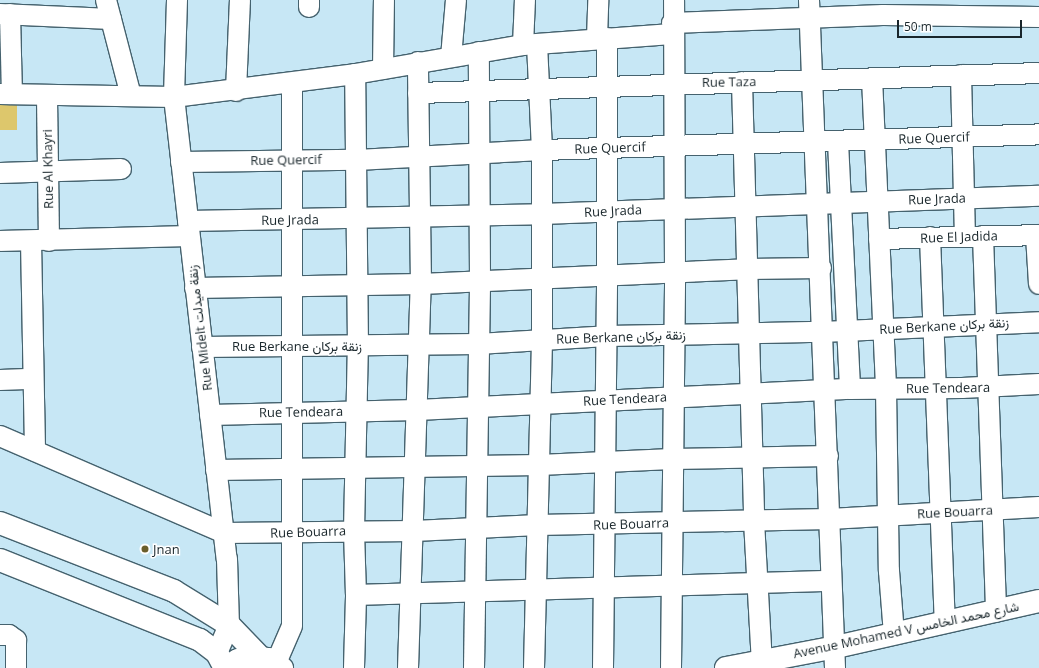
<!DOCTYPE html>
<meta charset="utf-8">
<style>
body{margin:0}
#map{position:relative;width:1039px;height:668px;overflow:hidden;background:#c7e7f5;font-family:"Open Sans",Vazirmatn,sans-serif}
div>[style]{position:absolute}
.building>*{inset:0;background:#ddc76c;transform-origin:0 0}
.roads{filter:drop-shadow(1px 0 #45626e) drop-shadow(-1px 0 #45626e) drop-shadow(0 1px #45626e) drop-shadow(0 -1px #45626e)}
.street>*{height:20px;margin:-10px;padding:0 10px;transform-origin:10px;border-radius:10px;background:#fff}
.secondary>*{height:22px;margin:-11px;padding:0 11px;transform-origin:11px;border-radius:11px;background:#fff}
.dots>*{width:11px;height:11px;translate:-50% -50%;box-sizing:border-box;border:2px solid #fff;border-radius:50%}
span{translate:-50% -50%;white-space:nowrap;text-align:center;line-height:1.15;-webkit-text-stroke:3px #fff;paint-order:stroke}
.street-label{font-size:13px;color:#19262b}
.poi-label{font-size:13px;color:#19262b}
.left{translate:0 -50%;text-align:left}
.scale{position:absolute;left:897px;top:20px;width:125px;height:18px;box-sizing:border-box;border:2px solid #19262b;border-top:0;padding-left:5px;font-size:12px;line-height:14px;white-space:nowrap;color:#19262b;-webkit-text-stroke:3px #fff;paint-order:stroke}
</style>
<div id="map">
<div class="building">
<div style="left:0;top:105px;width:17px;height:25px"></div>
</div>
<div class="roads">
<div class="street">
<div style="left:106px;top:0;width:99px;rotate:75.4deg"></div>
<div style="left:177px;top:0;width:97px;rotate:91.8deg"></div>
<div style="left:174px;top:97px;width:465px;rotate:83.5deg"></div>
<div style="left:227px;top:559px;width:66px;rotate:88.3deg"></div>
<div style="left:229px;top:625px;width:30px;rotate:113deg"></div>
<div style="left:809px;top:0;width:669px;rotate:87.77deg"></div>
<div style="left:309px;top:7px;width:7px;rotate:-90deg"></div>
<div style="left:0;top:14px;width:111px;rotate:2.6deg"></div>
<div style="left:10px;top:14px;width:80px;rotate:88.6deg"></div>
<div style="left:672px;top:23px;width:211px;rotate:-2.2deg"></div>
<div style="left:883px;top:15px;width:156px;rotate:0.7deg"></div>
<div style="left:597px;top:38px;width:38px;rotate:-88deg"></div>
<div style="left:523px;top:45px;width:45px;rotate:-87.5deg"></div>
<div style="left:451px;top:57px;width:57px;rotate:-85deg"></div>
<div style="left:383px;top:69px;width:69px;rotate:-89.2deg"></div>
<div style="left:961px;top:75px;width:161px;rotate:88.6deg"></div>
<div style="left:872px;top:78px;width:311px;rotate:87.4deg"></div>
<div style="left:886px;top:389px;width:182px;rotate:89.1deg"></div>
<div style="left:889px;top:571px;width:63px;rotate:85.5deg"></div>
<div style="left:742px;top:82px;width:439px;rotate:88.4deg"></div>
<div style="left:754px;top:521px;width:141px;rotate:86.8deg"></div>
<div style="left:236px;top:91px;width:91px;rotate:-87.5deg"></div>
<div style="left:418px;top:93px;width:621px;rotate:-1.84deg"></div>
<div style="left:0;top:94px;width:174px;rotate:1deg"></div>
<div style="left:174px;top:97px;width:182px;rotate:-7.2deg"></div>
<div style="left:355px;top:74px;width:170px;rotate:-9.8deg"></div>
<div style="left:523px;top:45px;width:149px;rotate:-4.2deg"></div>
<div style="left:47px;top:97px;width:144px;rotate:89.2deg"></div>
<div style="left:838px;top:142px;width:247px;rotate:87.2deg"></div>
<div style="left:181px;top:162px;width:176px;rotate:-0.7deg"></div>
<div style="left:357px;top:160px;width:185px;rotate:-3.1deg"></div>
<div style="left:542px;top:150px;width:497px;rotate:-1.8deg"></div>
<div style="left:0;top:173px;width:121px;rotate:-1.9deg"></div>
<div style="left:188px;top:221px;width:354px;rotate:-1.1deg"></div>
<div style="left:542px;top:214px;width:497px;rotate:-2.1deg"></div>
<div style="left:1036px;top:235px;width:49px;rotate:86.5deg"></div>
<div style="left:983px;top:236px;width:376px;rotate:88deg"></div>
<div style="left:930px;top:237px;width:386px;rotate:87.8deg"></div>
<div style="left:879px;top:239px;width:160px;rotate:-1.4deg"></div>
<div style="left:0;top:241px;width:189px;rotate:-1.5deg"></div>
<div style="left:31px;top:241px;width:210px;rotate:88.9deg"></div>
<div style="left:195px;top:288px;width:226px;rotate:-1deg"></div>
<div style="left:421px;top:284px;width:326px;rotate:-2.6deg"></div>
<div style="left:747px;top:269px;width:74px;rotate:-0.8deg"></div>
<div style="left:202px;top:347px;width:276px;rotate:-0.6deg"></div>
<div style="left:478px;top:344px;width:129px;rotate:-3.5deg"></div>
<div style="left:607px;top:336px;width:215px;rotate:-1.1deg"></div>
<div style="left:822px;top:332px;width:217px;rotate:-2.6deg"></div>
<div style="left:0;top:380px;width:33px;rotate:-2deg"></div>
<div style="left:210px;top:415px;width:207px;rotate:-1.4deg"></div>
<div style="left:417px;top:410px;width:434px;rotate:-2.8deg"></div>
<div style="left:850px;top:389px;width:112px;rotate:-0.5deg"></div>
<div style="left:962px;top:388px;width:77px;rotate:-3deg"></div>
<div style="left:0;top:436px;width:244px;rotate:23.4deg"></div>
<div style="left:224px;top:533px;width:190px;rotate:-0.6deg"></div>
<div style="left:414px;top:531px;width:124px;rotate:-2.8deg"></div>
<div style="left:538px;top:525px;width:292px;rotate:-1.2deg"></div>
<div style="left:830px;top:519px;width:209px;rotate:-3.3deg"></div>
<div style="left:216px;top:470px;width:323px;rotate:-0.9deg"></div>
<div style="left:539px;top:465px;width:133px;rotate:-2.6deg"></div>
<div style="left:672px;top:459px;width:156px;rotate:-1.1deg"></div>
<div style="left:356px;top:595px;width:475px;rotate:-1.7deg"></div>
<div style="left:0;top:635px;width:9px"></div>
<div style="left:9px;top:635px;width:9px;rotate:36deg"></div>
<div style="left:16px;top:640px;width:28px;rotate:90deg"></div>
<div style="left:276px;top:663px;width:40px;rotate:-66.6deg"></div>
<div style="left:292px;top:626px;width:543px;rotate:-90deg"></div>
<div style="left:354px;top:668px;width:73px;rotate:-88.4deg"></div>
<div style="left:356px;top:595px;width:64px;rotate:-91.8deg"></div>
<div style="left:354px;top:531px;width:184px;rotate:-88.8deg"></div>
<div style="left:358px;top:347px;width:273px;rotate:-90.6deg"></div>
<div style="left:408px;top:668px;width:384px;rotate:-88.1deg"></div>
<div style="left:421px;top:284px;width:222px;rotate:-90.8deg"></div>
<div style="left:474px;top:668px;width:388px;rotate:-89.1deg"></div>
<div style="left:480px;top:280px;width:228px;rotate:-90.3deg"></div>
<div style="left:534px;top:668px;width:328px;rotate:-88.6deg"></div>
<div style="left:542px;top:340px;width:190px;rotate:-90deg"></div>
<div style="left:542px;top:150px;width:106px;rotate:-92.7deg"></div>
<div style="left:603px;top:668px;width:393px;rotate:-89.4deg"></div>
<div style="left:607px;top:275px;width:237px;rotate:-90deg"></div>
<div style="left:671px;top:668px;width:396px;rotate:-89.4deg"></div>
<div style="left:675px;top:272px;width:272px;rotate:-90.2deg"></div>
</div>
<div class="secondary">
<div style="left:0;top:523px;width:187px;rotate:21.3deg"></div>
<div style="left:174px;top:591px;width:65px;rotate:31.7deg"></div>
<div style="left:229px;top:625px;width:45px;rotate:45.9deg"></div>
<div style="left:0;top:560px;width:215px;rotate:21.8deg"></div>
<div style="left:200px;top:640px;width:21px;rotate:37deg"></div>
<div style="left:217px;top:653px;width:17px;rotate:62deg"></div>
<div style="left:226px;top:668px;width:14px;rotate:-34deg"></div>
<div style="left:238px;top:660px;width:14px;rotate:-12deg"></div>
<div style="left:252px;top:657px;width:17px;rotate:7deg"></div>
<div style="left:269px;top:659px;width:16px;rotate:35deg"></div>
<div style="left:726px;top:668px;width:112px;rotate:-10.8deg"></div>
<div style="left:836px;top:647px;width:208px;rotate:-12.8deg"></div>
</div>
</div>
<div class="dots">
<div style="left:145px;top:549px;background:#6b5e2b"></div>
</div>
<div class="street-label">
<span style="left:729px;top:82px;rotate:-1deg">Rue Taza</span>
<span style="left:934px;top:138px;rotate:-2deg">Rue Quercif</span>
<span style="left:610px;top:148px;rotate:-2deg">Rue Quercif</span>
<span style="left:286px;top:160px;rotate:-1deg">Rue Quercif</span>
<span style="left:48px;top:169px;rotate:-91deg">Rue Al Khayri</span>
<span style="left:937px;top:199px;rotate:-2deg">Rue Jrada</span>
<span style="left:613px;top:211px;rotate:-3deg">Rue Jrada</span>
<span style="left:290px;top:220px;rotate:-1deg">Rue Jrada</span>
<span style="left:959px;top:237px;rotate:-2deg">Rue El Jadida</span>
<span style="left:944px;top:326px;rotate:-3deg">Rue Berkane زنقة بركان</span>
<span style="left:200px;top:328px;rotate:-97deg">Rue Midelt زنقة ميدلت</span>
<span style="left:621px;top:337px;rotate:-2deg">Rue Berkane زنقة بركان</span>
<span style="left:297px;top:346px">Rue Berkane زنقة بركان</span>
<span style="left:948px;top:388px;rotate:-1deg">Rue Tendeara</span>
<span style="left:625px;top:399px;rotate:-3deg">Rue Tendeara</span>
<span style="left:301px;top:412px;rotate:-1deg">Rue Tendeara</span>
<span style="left:955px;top:512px;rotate:-3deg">Rue Bouarra</span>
<span style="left:631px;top:524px;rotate:-2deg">Rue Bouarra</span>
<span style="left:308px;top:532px;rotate:-2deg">Rue Bouarra</span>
<span style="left:906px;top:630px;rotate:-12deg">Avenue Mohamed V شارع محمد الخامس</span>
</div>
<div class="poi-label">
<span class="left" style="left:153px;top:549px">Jnan</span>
</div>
<div class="scale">50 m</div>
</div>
